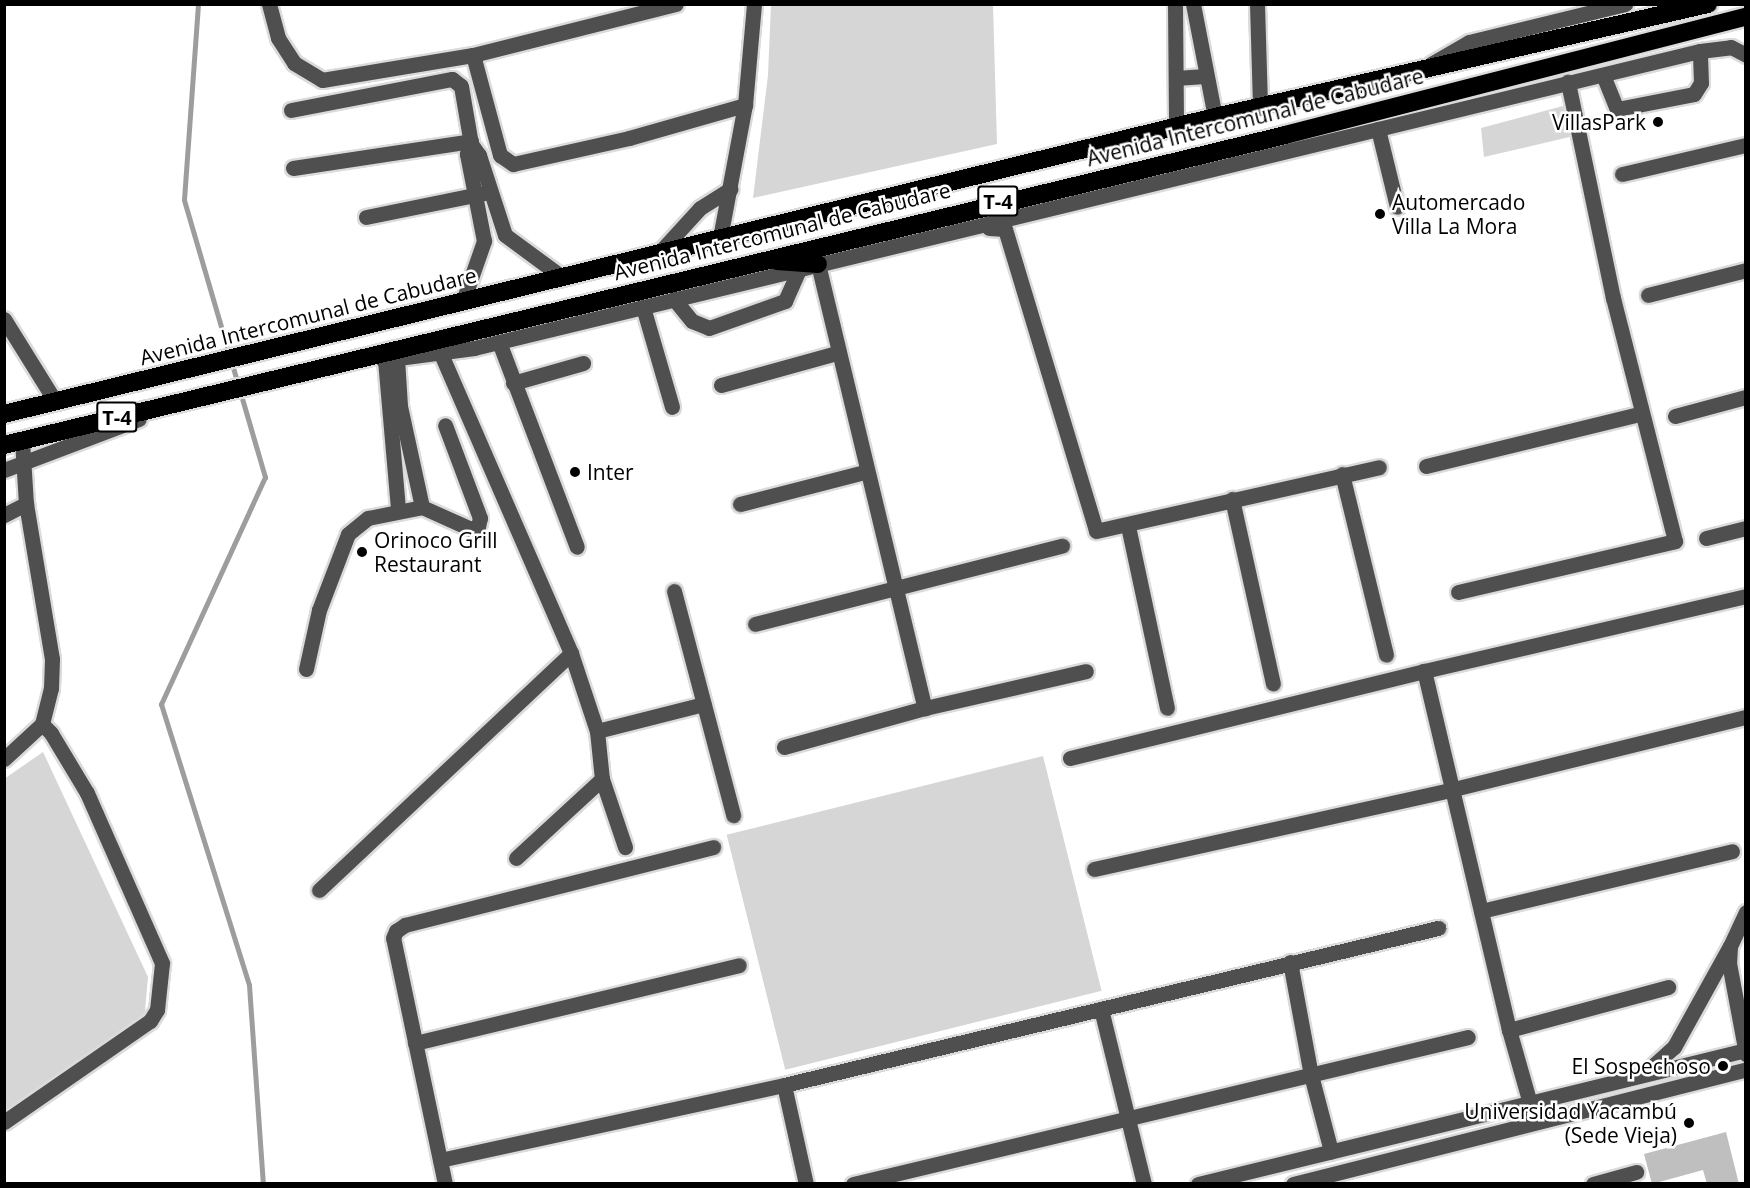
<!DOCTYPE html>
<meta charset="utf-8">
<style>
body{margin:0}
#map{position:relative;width:1750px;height:1188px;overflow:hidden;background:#fff;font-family:"Open Sans",sans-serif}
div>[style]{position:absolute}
.green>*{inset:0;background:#d6d6d6;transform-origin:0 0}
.stream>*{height:5px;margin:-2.5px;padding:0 2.5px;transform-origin:2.5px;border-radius:2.5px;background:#9d9d9d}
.building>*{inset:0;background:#bfbfbf}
.roads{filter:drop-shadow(2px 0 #dbdbdb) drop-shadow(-2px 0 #dbdbdb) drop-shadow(0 2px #dbdbdb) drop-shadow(0 -2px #dbdbdb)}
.minor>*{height:15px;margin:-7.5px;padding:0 7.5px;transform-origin:7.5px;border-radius:7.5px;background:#4f4f4f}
.highway>*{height:18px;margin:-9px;padding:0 9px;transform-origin:9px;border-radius:9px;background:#000}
.dots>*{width:16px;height:16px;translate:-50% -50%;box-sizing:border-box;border:3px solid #fff;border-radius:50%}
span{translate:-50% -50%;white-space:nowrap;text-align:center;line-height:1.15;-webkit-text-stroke:5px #fff;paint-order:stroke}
.shield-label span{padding:2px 4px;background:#fff;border:2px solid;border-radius:4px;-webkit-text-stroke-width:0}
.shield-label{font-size:20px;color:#000;font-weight:700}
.street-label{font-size:21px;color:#000}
.poi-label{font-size:21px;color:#000}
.right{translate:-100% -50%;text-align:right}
.left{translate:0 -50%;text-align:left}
.frame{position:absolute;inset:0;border:6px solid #000;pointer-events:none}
</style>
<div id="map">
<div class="green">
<div style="clip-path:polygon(771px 5px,993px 5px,997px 144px,753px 198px,768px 75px)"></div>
<div style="clip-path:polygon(1574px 103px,1578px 135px,1484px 157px,1481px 128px)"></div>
<div style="clip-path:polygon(43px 752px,148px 977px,144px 1022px,4px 1116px,4px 779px)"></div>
<div style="left:1043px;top:756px;width:242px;height:326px;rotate:76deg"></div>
</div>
<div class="stream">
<div style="left:198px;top:4px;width:196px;rotate:94.1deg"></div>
<div style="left:184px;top:200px;width:289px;rotate:73.7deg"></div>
<div style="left:265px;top:477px;width:250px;rotate:114.6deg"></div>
<div style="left:161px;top:704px;width:294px;rotate:72.6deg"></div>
<div style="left:249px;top:985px;width:199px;rotate:86deg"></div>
</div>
<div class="building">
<div style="clip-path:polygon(1726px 1132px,1739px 1184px,1707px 1184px,1703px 1170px,1652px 1184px,1644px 1154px)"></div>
</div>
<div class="roads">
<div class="minor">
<div style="left:269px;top:4px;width:35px;rotate:75deg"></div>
<div style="left:278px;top:38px;width:30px;rotate:57deg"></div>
<div style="left:294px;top:63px;width:33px;rotate:31deg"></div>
<div style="left:322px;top:80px;width:153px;rotate:-9.4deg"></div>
<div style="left:473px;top:55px;width:209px;rotate:-14.1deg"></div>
<div style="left:1175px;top:4px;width:123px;rotate:89.5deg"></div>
<div style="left:1193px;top:4px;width:115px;rotate:79deg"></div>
<div style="left:1257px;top:4px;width:103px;rotate:88.3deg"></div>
<div style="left:473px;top:55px;width:104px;rotate:74.9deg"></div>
<div style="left:500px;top:155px;width:16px;rotate:35deg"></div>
<div style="left:513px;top:164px;width:119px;rotate:-12.6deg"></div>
<div style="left:629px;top:138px;width:121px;rotate:-15.9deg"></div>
<div style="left:1431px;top:64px;width:44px;rotate:-30.1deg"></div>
<div style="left:1469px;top:42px;width:161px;rotate:-13.7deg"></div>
<div style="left:1603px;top:75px;width:37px;rotate:68deg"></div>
<div style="left:1617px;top:109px;width:78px;rotate:-11deg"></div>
<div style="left:1694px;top:94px;width:13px;rotate:-58deg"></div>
<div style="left:1701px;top:83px;width:32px;rotate:-92deg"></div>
<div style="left:1176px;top:78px;width:29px;rotate:-4deg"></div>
<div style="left:291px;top:110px;width:164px;rotate:-10.9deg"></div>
<div style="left:452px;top:79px;width:11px;rotate:38deg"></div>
<div style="left:461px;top:86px;width:59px;rotate:80.2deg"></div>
<div style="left:471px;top:144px;width:14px;rotate:54deg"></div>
<div style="left:479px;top:155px;width:84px;rotate:72deg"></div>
<div style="left:505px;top:235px;width:71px;rotate:36.4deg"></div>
<div style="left:1378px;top:129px;width:80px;rotate:76.3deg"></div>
<div style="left:293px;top:168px;width:180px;rotate:-8.6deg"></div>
<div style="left:1622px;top:174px;width:127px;rotate:-13.2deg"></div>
<div style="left:366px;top:217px;width:120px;rotate:-11.5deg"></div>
<div style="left:989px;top:228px;width:16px;rotate:4deg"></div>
<div style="left:1005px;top:229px;width:315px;rotate:73.2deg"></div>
<div style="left:1096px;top:531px;width:290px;rotate:-12.7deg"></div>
<div style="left:720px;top:238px;width:135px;rotate:-79.4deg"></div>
<div style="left:745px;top:105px;width:101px;rotate:-84.9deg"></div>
<div style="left:658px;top:254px;width:62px;rotate:-47.6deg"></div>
<div style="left:700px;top:208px;width:36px;rotate:-32deg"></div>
<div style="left:818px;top:264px;width:457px;rotate:76.5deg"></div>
<div style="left:1648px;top:295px;width:101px;rotate:-14.3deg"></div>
<div style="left:674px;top:299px;width:28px;rotate:51deg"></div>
<div style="left:692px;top:321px;width:18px;rotate:22deg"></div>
<div style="left:709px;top:328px;width:81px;rotate:-19.6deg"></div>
<div style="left:785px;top:301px;width:35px;rotate:-66deg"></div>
<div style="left:463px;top:301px;width:64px;rotate:-70.7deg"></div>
<div style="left:484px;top:241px;width:89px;rotate:-101.1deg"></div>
<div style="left:467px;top:154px;width:11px;rotate:-68deg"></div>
<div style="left:643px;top:307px;width:104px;rotate:73.8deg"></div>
<div style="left:4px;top:319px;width:97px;rotate:58.1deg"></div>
<div style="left:499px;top:342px;width:219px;rotate:69.2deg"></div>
<div style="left:441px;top:354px;width:326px;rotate:66.5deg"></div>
<div style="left:571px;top:653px;width:82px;rotate:71.6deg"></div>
<div style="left:597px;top:731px;width:48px;rotate:84.1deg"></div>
<div style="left:602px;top:779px;width:72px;rotate:71.3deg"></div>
<div style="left:397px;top:358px;width:48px;rotate:86.4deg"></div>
<div style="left:400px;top:406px;width:103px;rotate:77.7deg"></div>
<div style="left:383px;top:360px;width:92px;rotate:-7.5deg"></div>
<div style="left:474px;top:348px;width:1261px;rotate:-13.62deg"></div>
<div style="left:1700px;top:51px;width:31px;rotate:-7deg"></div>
<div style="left:1731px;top:47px;width:17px;rotate:28deg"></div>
<div style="left:385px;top:360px;width:151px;rotate:85deg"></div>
<div style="left:513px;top:383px;width:73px;rotate:-15.9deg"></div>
<div style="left:721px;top:385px;width:119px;rotate:-15.5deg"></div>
<div style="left:1675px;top:416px;width:73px;rotate:-15deg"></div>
<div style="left:1426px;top:466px;width:220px;rotate:-13.7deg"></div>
<div style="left:4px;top:470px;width:144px;rotate:-20.7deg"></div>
<div style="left:1342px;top:474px;width:186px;rotate:76.3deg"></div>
<div style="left:1232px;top:499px;width:189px;rotate:77.5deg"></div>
<div style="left:740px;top:504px;width:129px;rotate:-14.4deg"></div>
<div style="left:4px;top:515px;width:25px;rotate:-27deg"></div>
<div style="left:1128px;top:526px;width:186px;rotate:77.9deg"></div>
<div style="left:1706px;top:538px;width:41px;rotate:-14deg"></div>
<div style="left:674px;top:591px;width:232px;rotate:75.2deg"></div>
<div style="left:1458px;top:592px;width:223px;rotate:-13.2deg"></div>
<div style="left:1675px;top:541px;width:251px;rotate:-104.3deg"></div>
<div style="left:1613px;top:298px;width:221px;rotate:-101.8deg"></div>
<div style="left:755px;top:624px;width:317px;rotate:-14.3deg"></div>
<div style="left:306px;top:669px;width:60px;rotate:-77.6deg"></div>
<div style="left:319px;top:610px;width:81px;rotate:-69.1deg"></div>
<div style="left:348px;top:534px;width:26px;rotate:-39deg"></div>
<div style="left:368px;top:518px;width:55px;rotate:-11.5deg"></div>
<div style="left:422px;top:507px;width:54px;rotate:24.2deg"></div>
<div style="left:471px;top:529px;width:8px;rotate:-23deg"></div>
<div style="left:478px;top:526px;width:8px;rotate:-76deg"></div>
<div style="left:480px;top:518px;width:99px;rotate:-110.6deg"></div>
<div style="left:597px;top:731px;width:110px;rotate:-14.2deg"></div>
<div style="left:784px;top:747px;width:146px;rotate:-15.5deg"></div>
<div style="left:925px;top:708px;width:165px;rotate:-12.9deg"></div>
<div style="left:1070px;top:758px;width:365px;rotate:-13.8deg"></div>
<div style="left:4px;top:759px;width:52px;rotate:-42.6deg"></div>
<div style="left:42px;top:724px;width:37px;rotate:-76deg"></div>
<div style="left:51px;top:688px;width:29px;rotate:-88deg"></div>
<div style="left:52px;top:659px;width:157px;rotate:-99.5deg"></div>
<div style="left:26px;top:504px;width:63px;rotate:-93.6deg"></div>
<div style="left:516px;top:858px;width:117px;rotate:-42.6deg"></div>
<div style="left:1094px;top:869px;width:365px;rotate:-12.5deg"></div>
<div style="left:1450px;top:790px;width:305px;rotate:-13.9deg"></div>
<div style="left:319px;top:890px;width:346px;rotate:-43.2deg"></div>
<div style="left:1481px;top:911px;width:258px;rotate:-13.4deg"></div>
<div style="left:1746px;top:912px;width:38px;rotate:115deg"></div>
<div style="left:1730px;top:946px;width:17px;rotate:93deg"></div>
<div style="left:1729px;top:963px;width:93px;rotate:79.4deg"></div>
<div style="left:1290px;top:962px;width:115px;rotate:79.5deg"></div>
<div style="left:1311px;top:1075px;width:79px;rotate:75.3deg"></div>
<div style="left:1101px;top:1009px;width:180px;rotate:76.2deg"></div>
<div style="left:1509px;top:1030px;width:165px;rotate:-15.1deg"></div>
<div style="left:415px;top:1043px;width:333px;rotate:-13.5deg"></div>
<div style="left:1646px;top:1072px;width:38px;rotate:-42deg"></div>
<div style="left:1674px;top:1047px;width:115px;rotate:-61deg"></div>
<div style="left:784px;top:1085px;width:673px;rotate:-13.5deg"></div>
<div style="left:1535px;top:1121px;width:95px;rotate:-105.9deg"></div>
<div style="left:1509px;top:1030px;width:369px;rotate:-103.3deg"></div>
<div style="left:1424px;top:671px;width:331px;rotate:-13.1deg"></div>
<div style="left:4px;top:1122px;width:178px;rotate:-34.7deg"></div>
<div style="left:150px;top:1021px;width:13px;rotate:-58deg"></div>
<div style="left:157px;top:1010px;width:47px;rotate:-83.9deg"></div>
<div style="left:162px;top:963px;width:186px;rotate:-113.8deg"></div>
<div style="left:87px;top:793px;width:70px;rotate:-121deg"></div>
<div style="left:51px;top:733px;width:13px;rotate:-135deg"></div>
<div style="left:440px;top:1160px;width:352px;rotate:-12.3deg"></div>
<div style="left:784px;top:1085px;width:101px;rotate:77.5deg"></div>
<div style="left:445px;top:1184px;width:251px;rotate:-101.9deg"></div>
<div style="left:393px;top:938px;width:8px;rotate:-67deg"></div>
<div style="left:396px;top:931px;width:11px;rotate:-34deg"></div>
<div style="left:405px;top:925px;width:318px;rotate:-14.2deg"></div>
<div style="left:853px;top:1184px;width:632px;rotate:-13.44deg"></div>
<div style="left:1198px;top:1184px;width:564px;rotate:-13.74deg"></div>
<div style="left:1293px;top:1184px;width:467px;rotate:-14.2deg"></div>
<div style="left:1593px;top:1184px;width:45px;rotate:-15.6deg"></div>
</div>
<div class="highway">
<div style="left:777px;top:261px;width:41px;rotate:4.2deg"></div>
<div style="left:4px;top:414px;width:1247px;rotate:-13.78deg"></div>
<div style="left:1215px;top:117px;width:506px;rotate:-12.91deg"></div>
<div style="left:4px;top:445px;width:1318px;rotate:-13.6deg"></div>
<div style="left:1285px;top:135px;width:476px;rotate:-14.4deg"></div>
</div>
</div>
<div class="dots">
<div style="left:1658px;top:122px;background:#000"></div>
<div style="left:1380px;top:214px;background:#000"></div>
<div style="left:575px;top:472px;background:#000"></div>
<div style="left:362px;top:552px;background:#000"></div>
<div style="left:1723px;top:1066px;background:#000"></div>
<div style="left:1689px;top:1123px;background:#000"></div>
</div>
<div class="shield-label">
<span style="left:998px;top:201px">T-4</span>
<span style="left:117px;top:417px">T-4</span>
</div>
<div class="street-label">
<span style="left:1255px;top:117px;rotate:-14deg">Avenida Intercomunal de Cabudare</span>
<span style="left:782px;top:231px;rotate:-14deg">Avenida Intercomunal de Cabudare</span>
<span style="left:308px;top:316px;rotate:-14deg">Avenida Intercomunal de Cabudare</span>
</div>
<div class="poi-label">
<span class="right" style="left:1646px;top:122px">VillasPark</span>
<span class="left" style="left:1392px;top:214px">Automercado<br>Villa La Mora</span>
<span class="left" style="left:587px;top:472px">Inter</span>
<span class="left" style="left:374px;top:552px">Orinoco Grill<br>Restaurant</span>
<span class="right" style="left:1711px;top:1066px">El Sospechoso</span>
<span class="right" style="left:1677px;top:1123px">Universidad Yacambú<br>(Sede Vieja)</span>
</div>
<div class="frame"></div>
</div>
